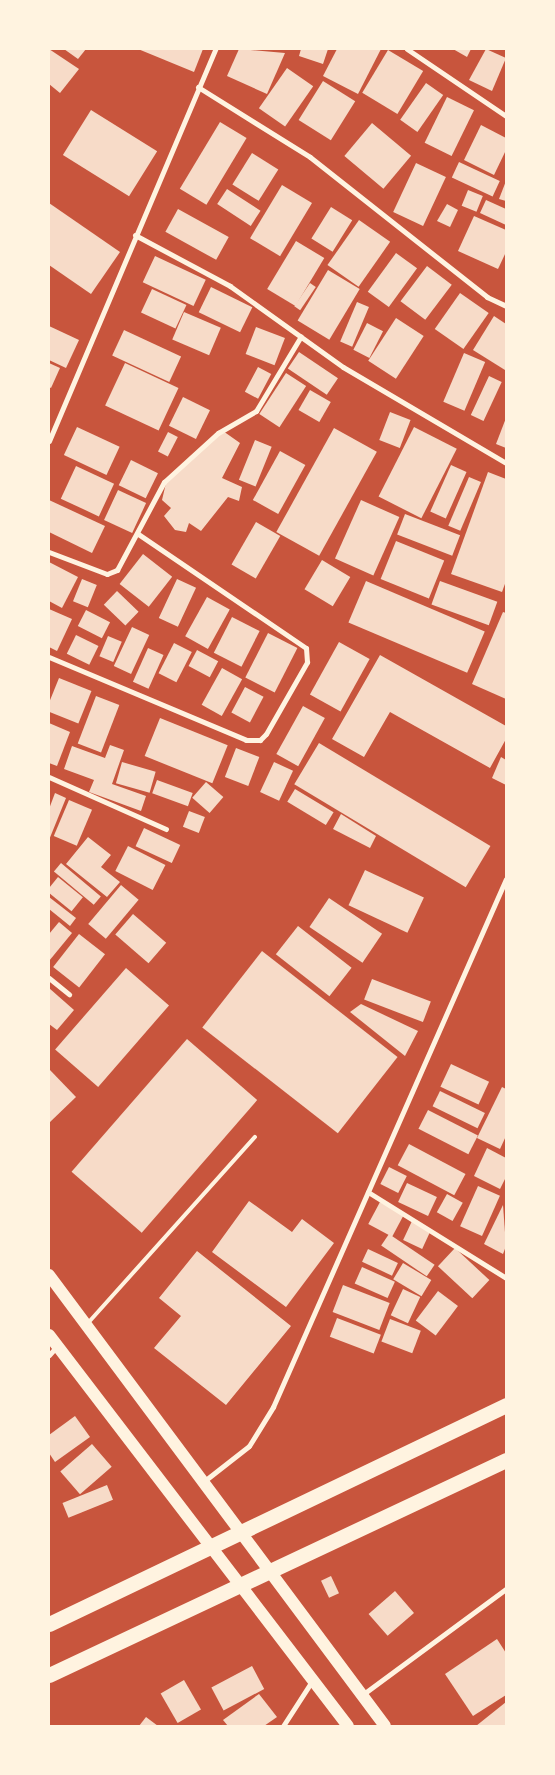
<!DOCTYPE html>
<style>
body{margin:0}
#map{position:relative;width:555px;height:1775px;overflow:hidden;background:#c8553d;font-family:"Fira Sans Condensed",sans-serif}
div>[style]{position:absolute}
.building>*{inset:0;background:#f7dbc8;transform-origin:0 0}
.service>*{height:4px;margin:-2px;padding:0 2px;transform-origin:2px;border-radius:2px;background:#fff3e0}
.minor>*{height:5px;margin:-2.5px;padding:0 2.5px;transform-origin:2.5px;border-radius:2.5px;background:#fff3e0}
.primary>*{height:12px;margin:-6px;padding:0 6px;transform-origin:6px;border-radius:6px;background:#fff3e0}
.motorway>*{height:15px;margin:-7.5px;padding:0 7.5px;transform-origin:7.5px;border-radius:7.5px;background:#fff3e0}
span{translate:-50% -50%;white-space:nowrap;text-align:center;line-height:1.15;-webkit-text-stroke:4px #fff3e0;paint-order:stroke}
.frame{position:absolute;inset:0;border:50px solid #fff3e0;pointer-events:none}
</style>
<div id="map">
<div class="building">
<div style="clip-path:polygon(49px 49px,79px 69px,60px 93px,49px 84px)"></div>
<div style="clip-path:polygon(64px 49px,86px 49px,78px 59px)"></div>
<div style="clip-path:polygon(138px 49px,203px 49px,194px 72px)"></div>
<div style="clip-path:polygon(239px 49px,285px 53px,267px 94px,227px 76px)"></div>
<div style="clip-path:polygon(301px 49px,328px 49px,323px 64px,299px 56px)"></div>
<div style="clip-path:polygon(337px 49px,381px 49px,358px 94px,323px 76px)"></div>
<div style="clip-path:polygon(453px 49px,471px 49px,467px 57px)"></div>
<div style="clip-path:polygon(486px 49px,506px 58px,492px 91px,469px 80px)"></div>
<div style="left:388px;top:50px;width:41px;height:50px;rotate:31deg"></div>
<div style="left:287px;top:68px;width:32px;height:49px;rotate:35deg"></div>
<div style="left:323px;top:81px;width:38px;height:46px;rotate:32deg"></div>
<div style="left:426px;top:83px;width:21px;height:45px;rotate:35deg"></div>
<div style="left:447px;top:97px;width:30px;height:51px;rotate:26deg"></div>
<div style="left:91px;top:110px;width:78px;height:53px;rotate:32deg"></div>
<div style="left:220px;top:122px;width:31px;height:78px;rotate:31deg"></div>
<div style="left:372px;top:123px;width:51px;height:43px;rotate:40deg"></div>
<div style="clip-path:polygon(481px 125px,506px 138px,506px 150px,494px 175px,464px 160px)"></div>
<div style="left:252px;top:153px;width:31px;height:37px;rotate:32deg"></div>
<div style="left:459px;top:162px;width:45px;height:17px;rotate:25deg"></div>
<div style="left:416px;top:163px;width:33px;height:54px;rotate:25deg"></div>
<div style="clip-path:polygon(506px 181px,506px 201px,499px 199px)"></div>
<div style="left:282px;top:185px;width:35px;height:62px;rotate:31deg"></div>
<div style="left:227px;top:189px;width:40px;height:18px;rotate:33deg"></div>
<div style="left:468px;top:190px;width:16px;height:17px;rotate:22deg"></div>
<div style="clip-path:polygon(486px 200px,506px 209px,506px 225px,480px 213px)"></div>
<div style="clip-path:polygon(49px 203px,120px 252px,91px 294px,49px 265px)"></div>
<div style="clip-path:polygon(447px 204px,458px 210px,450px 227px,437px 221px)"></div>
<div style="left:331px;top:207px;width:25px;height:37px;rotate:32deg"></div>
<div style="left:178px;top:209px;width:58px;height:26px;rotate:29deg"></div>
<div style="clip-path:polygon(474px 216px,506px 230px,506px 252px,498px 269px,458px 251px)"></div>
<div style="left:359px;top:220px;width:38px;height:55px;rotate:35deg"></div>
<div style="left:296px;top:241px;width:33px;height:56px;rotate:31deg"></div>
<div style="left:396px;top:253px;width:26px;height:48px;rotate:36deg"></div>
<div style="left:155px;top:256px;width:56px;height:29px;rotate:25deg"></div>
<div style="left:427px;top:266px;width:31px;height:44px;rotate:37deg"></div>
<div style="left:328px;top:270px;width:37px;height:59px;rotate:31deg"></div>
<div style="left:310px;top:283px;width:7px;height:28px;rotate:34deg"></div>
<div style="left:211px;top:287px;width:46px;height:28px;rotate:26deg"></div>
<div style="left:152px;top:289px;width:38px;height:26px;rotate:25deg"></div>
<div style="left:460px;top:293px;width:35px;height:44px;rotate:35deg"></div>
<div style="left:357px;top:302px;width:13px;height:43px;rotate:23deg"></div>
<div style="left:184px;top:312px;width:40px;height:30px;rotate:23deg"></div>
<div style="clip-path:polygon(494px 316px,506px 324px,505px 370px,473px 350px)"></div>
<div style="left:396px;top:318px;width:33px;height:51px;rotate:33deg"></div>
<div style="left:367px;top:323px;width:18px;height:30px;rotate:27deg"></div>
<div style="clip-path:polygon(49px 326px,79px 340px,66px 368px,49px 360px)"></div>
<div style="left:256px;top:327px;width:31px;height:29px;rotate:21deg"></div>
<div style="left:124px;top:330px;width:63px;height:28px;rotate:25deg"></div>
<div style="left:299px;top:352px;width:47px;height:20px;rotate:34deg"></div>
<div style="left:464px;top:353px;width:23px;height:53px;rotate:23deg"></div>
<div style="clip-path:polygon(49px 363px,60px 368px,51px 388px,49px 387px)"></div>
<div style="left:125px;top:363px;width:59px;height:47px;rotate:25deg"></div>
<div style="left:258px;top:367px;width:15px;height:28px;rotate:28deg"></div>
<div style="left:286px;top:373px;width:24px;height:49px;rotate:33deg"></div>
<div style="left:489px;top:376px;width:14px;height:43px;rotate:25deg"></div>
<div style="left:310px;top:390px;width:24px;height:23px;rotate:30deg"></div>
<div style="left:183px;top:397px;width:30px;height:32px;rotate:26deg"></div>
<div style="left:390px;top:412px;width:22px;height:30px;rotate:21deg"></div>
<div style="clip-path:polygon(506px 418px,506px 448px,496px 444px)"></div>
<div style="left:77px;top:427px;width:47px;height:31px;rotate:25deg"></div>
<div style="left:414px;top:427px;width:48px;height:78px;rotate:27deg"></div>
<div style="left:334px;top:428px;width:49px;height:119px;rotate:29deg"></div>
<div style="clip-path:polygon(223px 431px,240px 443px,222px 478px,242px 487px,239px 501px,228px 497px,201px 531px,189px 523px,186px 532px,175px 530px,164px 516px,171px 508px,162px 500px,166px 483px)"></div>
<div style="left:168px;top:432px;width:11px;height:22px;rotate:27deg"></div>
<div style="left:255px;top:440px;width:18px;height:43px;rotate:22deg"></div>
<div style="left:280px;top:451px;width:29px;height:56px;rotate:29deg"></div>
<div style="left:131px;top:460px;width:30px;height:28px;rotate:26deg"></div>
<div style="left:451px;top:465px;width:17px;height:51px;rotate:24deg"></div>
<div style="left:76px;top:466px;width:42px;height:36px;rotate:25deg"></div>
<div style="clip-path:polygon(488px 472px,506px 479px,506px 581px,502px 592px,451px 574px)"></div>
<div style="left:469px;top:477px;width:13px;height:53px;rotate:23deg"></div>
<div style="left:118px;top:490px;width:31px;height:33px;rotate:25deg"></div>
<div style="clip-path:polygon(49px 500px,105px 526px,92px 553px,49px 532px)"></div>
<div style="left:361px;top:500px;width:42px;height:64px;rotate:24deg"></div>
<div style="left:405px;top:514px;width:59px;height:22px;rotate:21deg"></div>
<div style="left:256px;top:522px;width:28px;height:49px;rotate:30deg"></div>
<div style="left:396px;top:541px;width:52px;height:41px;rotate:22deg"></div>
<div style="left:143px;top:554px;width:37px;height:38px;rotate:38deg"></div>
<div style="left:322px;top:560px;width:33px;height:34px;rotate:31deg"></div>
<div style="clip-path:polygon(49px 562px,78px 577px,62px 608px,49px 601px)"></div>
<div style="left:82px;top:579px;width:16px;height:24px;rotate:22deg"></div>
<div style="left:177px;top:579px;width:21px;height:43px;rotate:25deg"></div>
<div style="left:366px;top:581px;width:129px;height:45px;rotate:23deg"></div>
<div style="left:440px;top:581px;width:61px;height:25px;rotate:20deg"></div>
<div style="left:117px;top:591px;width:30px;height:19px;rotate:44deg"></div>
<div style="left:207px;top:597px;width:26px;height:45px;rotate:29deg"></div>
<div style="clip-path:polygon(49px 609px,72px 619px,57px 651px,49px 647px)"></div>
<div style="left:86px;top:610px;width:27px;height:18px;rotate:27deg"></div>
<div style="clip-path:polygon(503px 612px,506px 613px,506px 699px,472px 684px)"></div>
<div style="left:232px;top:617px;width:31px;height:40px;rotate:27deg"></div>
<div style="left:132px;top:627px;width:19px;height:43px;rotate:25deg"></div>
<div style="left:268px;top:633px;width:33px;height:50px;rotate:27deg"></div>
<div style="left:76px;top:635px;width:25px;height:21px;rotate:26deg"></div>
<div style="left:108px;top:636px;width:15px;height:22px;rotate:23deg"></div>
<div style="left:339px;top:642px;width:35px;height:60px;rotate:29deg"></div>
<div style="left:174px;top:643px;width:20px;height:34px;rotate:27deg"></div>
<div style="left:148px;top:648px;width:17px;height:37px;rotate:24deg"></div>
<div style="left:197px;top:650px;width:24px;height:18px;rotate:28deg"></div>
<div style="clip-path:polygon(380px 655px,506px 726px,506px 739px,490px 768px,390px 712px,364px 757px,332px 739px)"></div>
<div style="left:222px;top:668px;width:23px;height:42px;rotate:29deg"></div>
<div style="left:59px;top:678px;width:35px;height:35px;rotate:22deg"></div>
<div style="left:245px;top:687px;width:21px;height:29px;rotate:28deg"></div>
<div style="left:96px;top:696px;width:25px;height:51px;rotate:21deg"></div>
<div style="left:303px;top:706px;width:25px;height:55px;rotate:29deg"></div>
<div style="left:160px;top:718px;width:73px;height:41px;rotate:22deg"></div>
<div style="clip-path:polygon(49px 723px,70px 732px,57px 766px,49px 763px)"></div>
<div style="left:319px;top:743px;width:200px;height:48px;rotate:31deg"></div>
<div style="clip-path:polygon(110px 745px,124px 750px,112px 784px,146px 796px,141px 811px,89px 792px,94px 780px,64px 769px,72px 746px,105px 758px)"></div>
<div style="left:236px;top:748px;width:25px;height:31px;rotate:21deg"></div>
<div style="clip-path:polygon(501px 757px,506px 760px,506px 785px,492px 778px)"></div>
<div style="left:122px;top:762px;width:35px;height:22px;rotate:16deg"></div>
<div style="left:274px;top:762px;width:21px;height:33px;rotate:25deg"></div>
<div style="left:157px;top:780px;width:38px;height:14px;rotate:20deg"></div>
<div style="left:206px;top:782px;width:23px;height:21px;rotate:41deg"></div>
<div style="left:295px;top:789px;width:45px;height:15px;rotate:31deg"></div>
<div style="clip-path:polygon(55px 793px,66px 798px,49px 840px,49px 809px)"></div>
<div style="left:69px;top:800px;width:25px;height:39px;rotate:23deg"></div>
<div style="left:189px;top:811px;width:17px;height:17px;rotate:21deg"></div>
<div style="clip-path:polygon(341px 814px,376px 836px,370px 848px,333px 829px)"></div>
<div style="left:144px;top:828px;width:40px;height:20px;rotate:25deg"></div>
<div style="clip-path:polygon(88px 837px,111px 855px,101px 867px,120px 882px,107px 897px,66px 864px)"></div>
<div style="left:128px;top:846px;width:42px;height:28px;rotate:27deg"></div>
<div style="left:61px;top:863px;width:52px;height:11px;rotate:40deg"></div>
<div style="left:365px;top:870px;width:65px;height:39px;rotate:25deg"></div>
<div style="left:58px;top:877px;width:32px;height:18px;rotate:39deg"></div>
<div style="left:121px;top:885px;width:23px;height:51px;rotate:40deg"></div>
<div style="clip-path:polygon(49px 897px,76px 918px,70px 926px,49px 909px)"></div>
<div style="left:329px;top:898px;width:64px;height:35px;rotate:34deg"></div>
<div style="left:133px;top:914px;width:44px;height:27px;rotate:41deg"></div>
<div style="clip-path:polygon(59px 922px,72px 933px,49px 961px,49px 934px)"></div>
<div style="left:298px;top:926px;width:68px;height:36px;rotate:38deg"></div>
<div style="left:79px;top:934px;width:33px;height:42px;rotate:38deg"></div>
<div style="left:262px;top:951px;width:172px;height:97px;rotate:38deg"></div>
<div style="left:126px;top:968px;width:57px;height:108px;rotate:41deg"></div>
<div style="left:372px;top:979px;width:63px;height:22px;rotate:21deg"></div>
<div style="clip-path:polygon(49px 988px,74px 1010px,57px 1030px,49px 1024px)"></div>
<div style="clip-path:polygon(361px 1004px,418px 1031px,405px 1056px,350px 1012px)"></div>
<div style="left:187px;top:1039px;width:93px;height:176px;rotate:41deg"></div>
<div style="left:451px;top:1064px;width:42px;height:25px;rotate:25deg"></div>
<div style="clip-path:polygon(49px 1069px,76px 1097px,49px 1123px)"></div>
<div style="clip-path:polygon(502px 1087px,506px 1089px,506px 1136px,500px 1149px,477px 1138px)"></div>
<div style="left:440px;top:1091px;width:50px;height:17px;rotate:26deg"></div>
<div style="left:428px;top:1110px;width:56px;height:21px;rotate:27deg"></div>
<div style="left:409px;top:1144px;width:64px;height:24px;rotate:28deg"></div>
<div style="clip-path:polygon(487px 1148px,506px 1158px,506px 1177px,500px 1189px,474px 1176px)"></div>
<div style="left:389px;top:1167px;width:20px;height:19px;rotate:27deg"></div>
<div style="left:407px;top:1183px;width:33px;height:21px;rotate:25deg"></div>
<div style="left:478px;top:1186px;width:24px;height:44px;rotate:24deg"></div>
<div style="left:447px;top:1194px;width:18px;height:21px;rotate:29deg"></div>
<div style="clip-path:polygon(249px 1201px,292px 1232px,302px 1219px,334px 1243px,286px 1307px,212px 1252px)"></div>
<div style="left:380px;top:1202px;width:27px;height:25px;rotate:28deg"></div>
<div style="clip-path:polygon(503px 1205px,506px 1246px,503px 1254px,484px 1244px)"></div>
<div style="left:412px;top:1221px;width:21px;height:21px;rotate:25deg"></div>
<div style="left:389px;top:1234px;width:55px;height:14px;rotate:34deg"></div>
<div style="left:455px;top:1248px;width:47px;height:25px;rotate:43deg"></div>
<div style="left:368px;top:1249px;width:33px;height:14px;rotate:25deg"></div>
<div style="clip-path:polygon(197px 1251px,291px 1326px,226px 1405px,154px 1348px,181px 1316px,159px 1298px)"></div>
<div style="left:403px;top:1263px;width:33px;height:19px;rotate:31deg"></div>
<div style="left:362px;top:1267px;width:36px;height:18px;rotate:24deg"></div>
<div style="left:343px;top:1285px;width:50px;height:29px;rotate:21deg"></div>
<div style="left:403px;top:1289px;width:19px;height:29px;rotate:25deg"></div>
<div style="left:438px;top:1291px;width:25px;height:37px;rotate:37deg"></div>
<div style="left:337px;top:1318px;width:47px;height:20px;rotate:21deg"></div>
<div style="left:390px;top:1319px;width:33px;height:24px;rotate:21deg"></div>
<div style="clip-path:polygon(75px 1416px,90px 1437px,55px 1462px,49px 1453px,49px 1435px)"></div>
<div style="left:92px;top:1444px;width:30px;height:42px;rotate:49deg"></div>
<div style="left:107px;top:1485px;width:16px;height:48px;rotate:68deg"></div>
<div style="left:331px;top:1576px;width:19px;height:11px;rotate:65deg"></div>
<div style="left:395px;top:1591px;width:29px;height:35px;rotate:49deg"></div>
<div style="clip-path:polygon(497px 1639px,506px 1653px,506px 1695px,473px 1716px,445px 1674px)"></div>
<div style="left:252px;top:1666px;width:26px;height:46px;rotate:62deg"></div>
<div style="left:184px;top:1680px;width:34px;height:27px;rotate:60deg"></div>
<div style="clip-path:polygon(259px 1694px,277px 1717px,264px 1726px,228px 1726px,223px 1720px)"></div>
<div style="clip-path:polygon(506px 1702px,506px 1726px,476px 1726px)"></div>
<div style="clip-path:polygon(146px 1717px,158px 1726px,139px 1726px)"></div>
</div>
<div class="service">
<div style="left:88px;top:1323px;width:250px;rotate:-48.1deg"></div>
</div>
<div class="minor">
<div style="left:407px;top:49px;width:120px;rotate:34.1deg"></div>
<div style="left:198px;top:87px;width:132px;rotate:32deg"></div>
<div style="left:310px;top:157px;width:226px;rotate:38.3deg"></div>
<div style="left:487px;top:297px;width:21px;rotate:25deg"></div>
<div style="left:135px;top:235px;width:108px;rotate:28.2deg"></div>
<div style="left:230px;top:286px;width:139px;rotate:35.6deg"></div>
<div style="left:343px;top:367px;width:189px;rotate:30.5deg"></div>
<div style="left:49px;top:441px;width:426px;rotate:-67deg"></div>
<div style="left:49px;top:552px;width:62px;rotate:20.8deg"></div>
<div style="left:107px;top:574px;width:11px;rotate:-22deg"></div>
<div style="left:117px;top:570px;width:100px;rotate:-61.9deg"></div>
<div style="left:164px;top:482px;width:73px;rotate:-42.2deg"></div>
<div style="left:218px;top:433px;width:44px;rotate:-30.1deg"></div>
<div style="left:256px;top:411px;width:87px;rotate:-59deg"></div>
<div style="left:49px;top:657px;width:214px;rotate:22.8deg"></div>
<div style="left:246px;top:740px;width:14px"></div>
<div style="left:260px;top:740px;width:8px;rotate:-45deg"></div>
<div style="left:266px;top:734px;width:83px;rotate:-60.3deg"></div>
<div style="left:307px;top:662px;width:14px;rotate:-94deg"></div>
<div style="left:306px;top:648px;width:204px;rotate:-145.8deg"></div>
<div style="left:49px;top:777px;width:128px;rotate:24deg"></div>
<div style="left:49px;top:978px;width:26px;rotate:39deg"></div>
<div style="left:368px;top:1192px;width:163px;rotate:31.9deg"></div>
<div style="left:49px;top:1355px;width:12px;rotate:-48deg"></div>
<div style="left:203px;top:1482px;width:58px;rotate:-38deg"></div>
<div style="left:249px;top:1446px;width:46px;rotate:-58.4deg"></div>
<div style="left:273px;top:1407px;width:577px;rotate:-66.19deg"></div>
<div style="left:362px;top:1695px;width:179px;rotate:-36.4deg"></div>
<div style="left:283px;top:1726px;width:54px;rotate:-57.2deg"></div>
</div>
<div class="primary">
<div style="left:49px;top:1275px;width:562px;rotate:53.31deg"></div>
<div style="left:49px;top:1335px;width:492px;rotate:52.6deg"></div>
</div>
<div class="motorway">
<div style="left:49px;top:1624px;width:507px;rotate:-25.6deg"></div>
<div style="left:49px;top:1675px;width:505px;rotate:-25.2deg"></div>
</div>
<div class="frame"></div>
</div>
